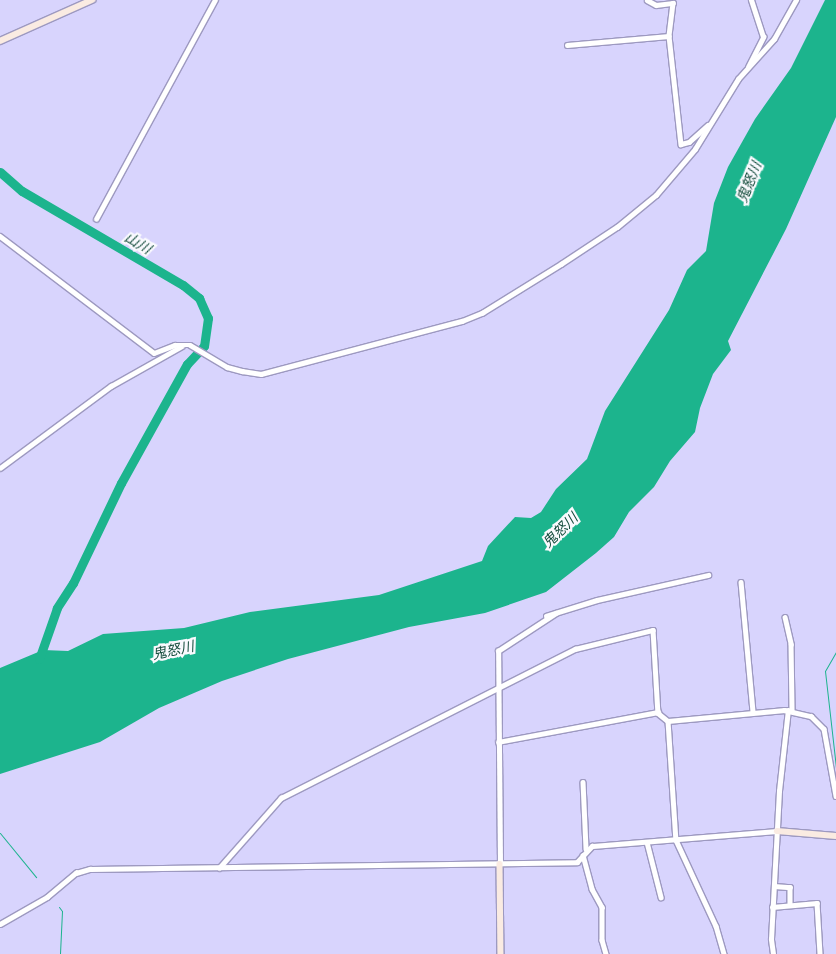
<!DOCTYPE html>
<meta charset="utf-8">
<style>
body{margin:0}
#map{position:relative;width:836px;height:954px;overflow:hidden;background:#d8d4fd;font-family:Poppins,"Noto Sans JP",sans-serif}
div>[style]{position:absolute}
.water>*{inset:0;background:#1cb48d}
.stream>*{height:1px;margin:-0.5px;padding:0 0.5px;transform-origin:0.5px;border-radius:0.5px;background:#1cb48d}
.river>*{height:9px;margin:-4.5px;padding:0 4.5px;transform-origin:4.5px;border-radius:4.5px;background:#1cb48d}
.roads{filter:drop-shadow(1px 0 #9d99c0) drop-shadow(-1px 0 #9d99c0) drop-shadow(0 1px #9d99c0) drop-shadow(0 -1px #9d99c0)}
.street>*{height:4.5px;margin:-2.25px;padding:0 2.25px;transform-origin:2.25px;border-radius:2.25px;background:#fff}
.secondary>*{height:5.5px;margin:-2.75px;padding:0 2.75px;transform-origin:2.75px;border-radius:2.75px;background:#faebe2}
span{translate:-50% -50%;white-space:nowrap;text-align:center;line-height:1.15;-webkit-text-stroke:4.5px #fafafe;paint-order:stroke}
.water-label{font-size:14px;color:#144c3c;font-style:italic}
</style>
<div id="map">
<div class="water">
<div style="clip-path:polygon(825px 0,836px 0,836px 117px,786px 229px,728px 341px,731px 350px,713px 374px,700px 408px,695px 432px,670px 461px,654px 487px,629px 512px,614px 537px,596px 553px,546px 592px,485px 613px,409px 627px,288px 659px,222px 681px,159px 708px,100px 742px,0 774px,0 668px,43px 650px,68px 651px,103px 634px,184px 628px,250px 612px,379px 595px,482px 561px,488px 546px,515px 517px,531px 518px,541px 512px,556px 489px,587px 459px,605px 411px,669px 310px,687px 270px,706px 251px,714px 203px,728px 167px,755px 119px,791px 68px)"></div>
</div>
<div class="stream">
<div style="left:836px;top:652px;width:22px;rotate:120deg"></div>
<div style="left:825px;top:671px;width:97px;rotate:83.5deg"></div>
<div style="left:0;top:833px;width:57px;rotate:50.7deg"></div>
<div style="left:59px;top:907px;width:5px;rotate:53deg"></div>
<div style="left:62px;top:911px;width:43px;rotate:92.7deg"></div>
</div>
<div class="river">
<div style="left:0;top:172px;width:29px;rotate:41deg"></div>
<div style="left:22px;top:191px;width:186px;rotate:30.3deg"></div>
<div style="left:183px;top:285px;width:21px;rotate:39deg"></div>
<div style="left:199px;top:298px;width:22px;rotate:66deg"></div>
<div style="left:208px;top:318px;width:28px;rotate:98deg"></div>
<div style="left:204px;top:346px;width:25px;rotate:133deg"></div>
<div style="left:187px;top:364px;width:136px;rotate:119deg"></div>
<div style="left:121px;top:483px;width:111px;rotate:115.6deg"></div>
<div style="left:73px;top:583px;width:30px;rotate:123deg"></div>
<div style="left:57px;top:608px;width:54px;rotate:109.4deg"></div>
</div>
<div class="roads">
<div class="street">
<div style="left:647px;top:0;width:10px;rotate:29deg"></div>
<div style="left:656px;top:5px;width:17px;rotate:-7deg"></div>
<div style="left:673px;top:3px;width:33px;rotate:97deg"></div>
<div style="left:567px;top:45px;width:102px;rotate:-5deg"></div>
<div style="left:669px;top:36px;width:109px;rotate:83.7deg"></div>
<div style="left:681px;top:144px;width:8px;rotate:-14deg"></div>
<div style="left:689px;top:142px;width:25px;rotate:-42deg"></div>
<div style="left:748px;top:67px;width:34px;rotate:-63deg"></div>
<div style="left:763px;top:37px;width:39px;rotate:-108deg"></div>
<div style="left:96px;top:219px;width:249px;rotate:-61.5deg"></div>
<div style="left:0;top:236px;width:193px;rotate:37.2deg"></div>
<div style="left:154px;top:353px;width:22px;rotate:-21deg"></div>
<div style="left:175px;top:345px;width:15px"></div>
<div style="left:190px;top:345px;width:43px;rotate:30.7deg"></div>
<div style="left:227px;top:367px;width:16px;rotate:15deg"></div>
<div style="left:242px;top:371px;width:19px;rotate:9deg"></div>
<div style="left:261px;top:374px;width:208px;rotate:-14.8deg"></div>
<div style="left:462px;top:321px;width:22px;rotate:-22deg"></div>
<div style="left:482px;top:313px;width:93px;rotate:-31.8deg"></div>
<div style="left:561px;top:264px;width:67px;rotate:-33.5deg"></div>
<div style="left:617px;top:227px;width:50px;rotate:-39.4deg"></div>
<div style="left:656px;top:195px;width:60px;rotate:-49.7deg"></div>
<div style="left:695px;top:149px;width:82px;rotate:-58.4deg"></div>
<div style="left:738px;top:79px;width:54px;rotate:-48deg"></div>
<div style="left:774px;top:39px;width:45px;rotate:-60.6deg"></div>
<div style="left:0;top:468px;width:138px;rotate:-36.5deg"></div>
<div style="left:111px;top:386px;width:81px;rotate:-29.4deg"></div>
<div style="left:741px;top:582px;width:131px;rotate:84.7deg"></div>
<div style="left:546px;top:616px;width:53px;rotate:-17.4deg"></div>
<div style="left:597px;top:600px;width:114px;rotate:-12.7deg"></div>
<div style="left:785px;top:617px;width:28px;rotate:77deg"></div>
<div style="left:791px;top:644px;width:67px;rotate:89.1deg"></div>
<div style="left:668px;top:721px;width:119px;rotate:86.2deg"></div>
<div style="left:676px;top:840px;width:95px;rotate:65.1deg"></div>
<div style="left:716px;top:926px;width:29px;rotate:74deg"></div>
<div style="left:498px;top:742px;width:163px;rotate:-10.6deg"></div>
<div style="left:583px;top:782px;width:67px;rotate:87.4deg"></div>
<div style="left:647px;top:842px;width:57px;rotate:75.7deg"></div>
<div style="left:583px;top:855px;width:35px;rotate:75deg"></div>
<div style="left:592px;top:889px;width:21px;rotate:61deg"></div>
<div style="left:602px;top:907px;width:33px;rotate:90deg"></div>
<div style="left:602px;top:940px;width:15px;rotate:74deg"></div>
<div style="left:500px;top:864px;width:213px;rotate:-90.5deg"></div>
<div style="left:498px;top:651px;width:69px;rotate:-33.2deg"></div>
<div style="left:219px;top:868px;width:94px;rotate:-48.5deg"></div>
<div style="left:281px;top:798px;width:330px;rotate:-26.9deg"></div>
<div style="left:575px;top:649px;width:80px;rotate:-13.7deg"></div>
<div style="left:653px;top:630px;width:83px;rotate:86.6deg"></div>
<div style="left:658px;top:713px;width:13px;rotate:39deg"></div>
<div style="left:668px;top:721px;width:117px;rotate:-5.4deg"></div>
<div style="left:784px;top:710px;width:28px;rotate:13deg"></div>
<div style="left:811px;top:716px;width:18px;rotate:45deg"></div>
<div style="left:824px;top:729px;width:68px;rotate:79.8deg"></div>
<div style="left:774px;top:886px;width:16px;rotate:4deg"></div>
<div style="left:790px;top:887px;width:18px;rotate:90deg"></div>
<div style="left:772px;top:907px;width:45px;rotate:-5.1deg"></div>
<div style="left:817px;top:903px;width:51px;rotate:86.6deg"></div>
<div style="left:0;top:924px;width:54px;rotate:-29.9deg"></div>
<div style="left:47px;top:897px;width:38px;rotate:-40deg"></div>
<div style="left:76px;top:873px;width:15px;rotate:-16deg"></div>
<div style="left:90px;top:869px;width:487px;rotate:-0.8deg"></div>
<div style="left:577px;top:862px;width:22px;rotate:-47deg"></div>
<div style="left:592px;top:846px;width:186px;rotate:-4.6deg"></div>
<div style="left:773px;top:954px;width:15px;rotate:-98deg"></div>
<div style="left:771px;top:939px;width:148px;rotate:-86.9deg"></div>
<div style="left:779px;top:791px;width:81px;rotate:-83.7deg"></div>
</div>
<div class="secondary">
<div style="left:0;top:41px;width:101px;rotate:-24deg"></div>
<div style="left:777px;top:831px;width:59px;rotate:4.8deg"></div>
<div style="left:500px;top:864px;width:90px;rotate:89.4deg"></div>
</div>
</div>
<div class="water-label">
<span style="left:749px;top:182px;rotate:-68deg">鬼怒川</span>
<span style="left:138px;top:243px;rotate:31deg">山川</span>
<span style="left:560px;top:530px;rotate:-44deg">鬼怒川</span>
<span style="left:173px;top:650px;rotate:-12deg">鬼怒川</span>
</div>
</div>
